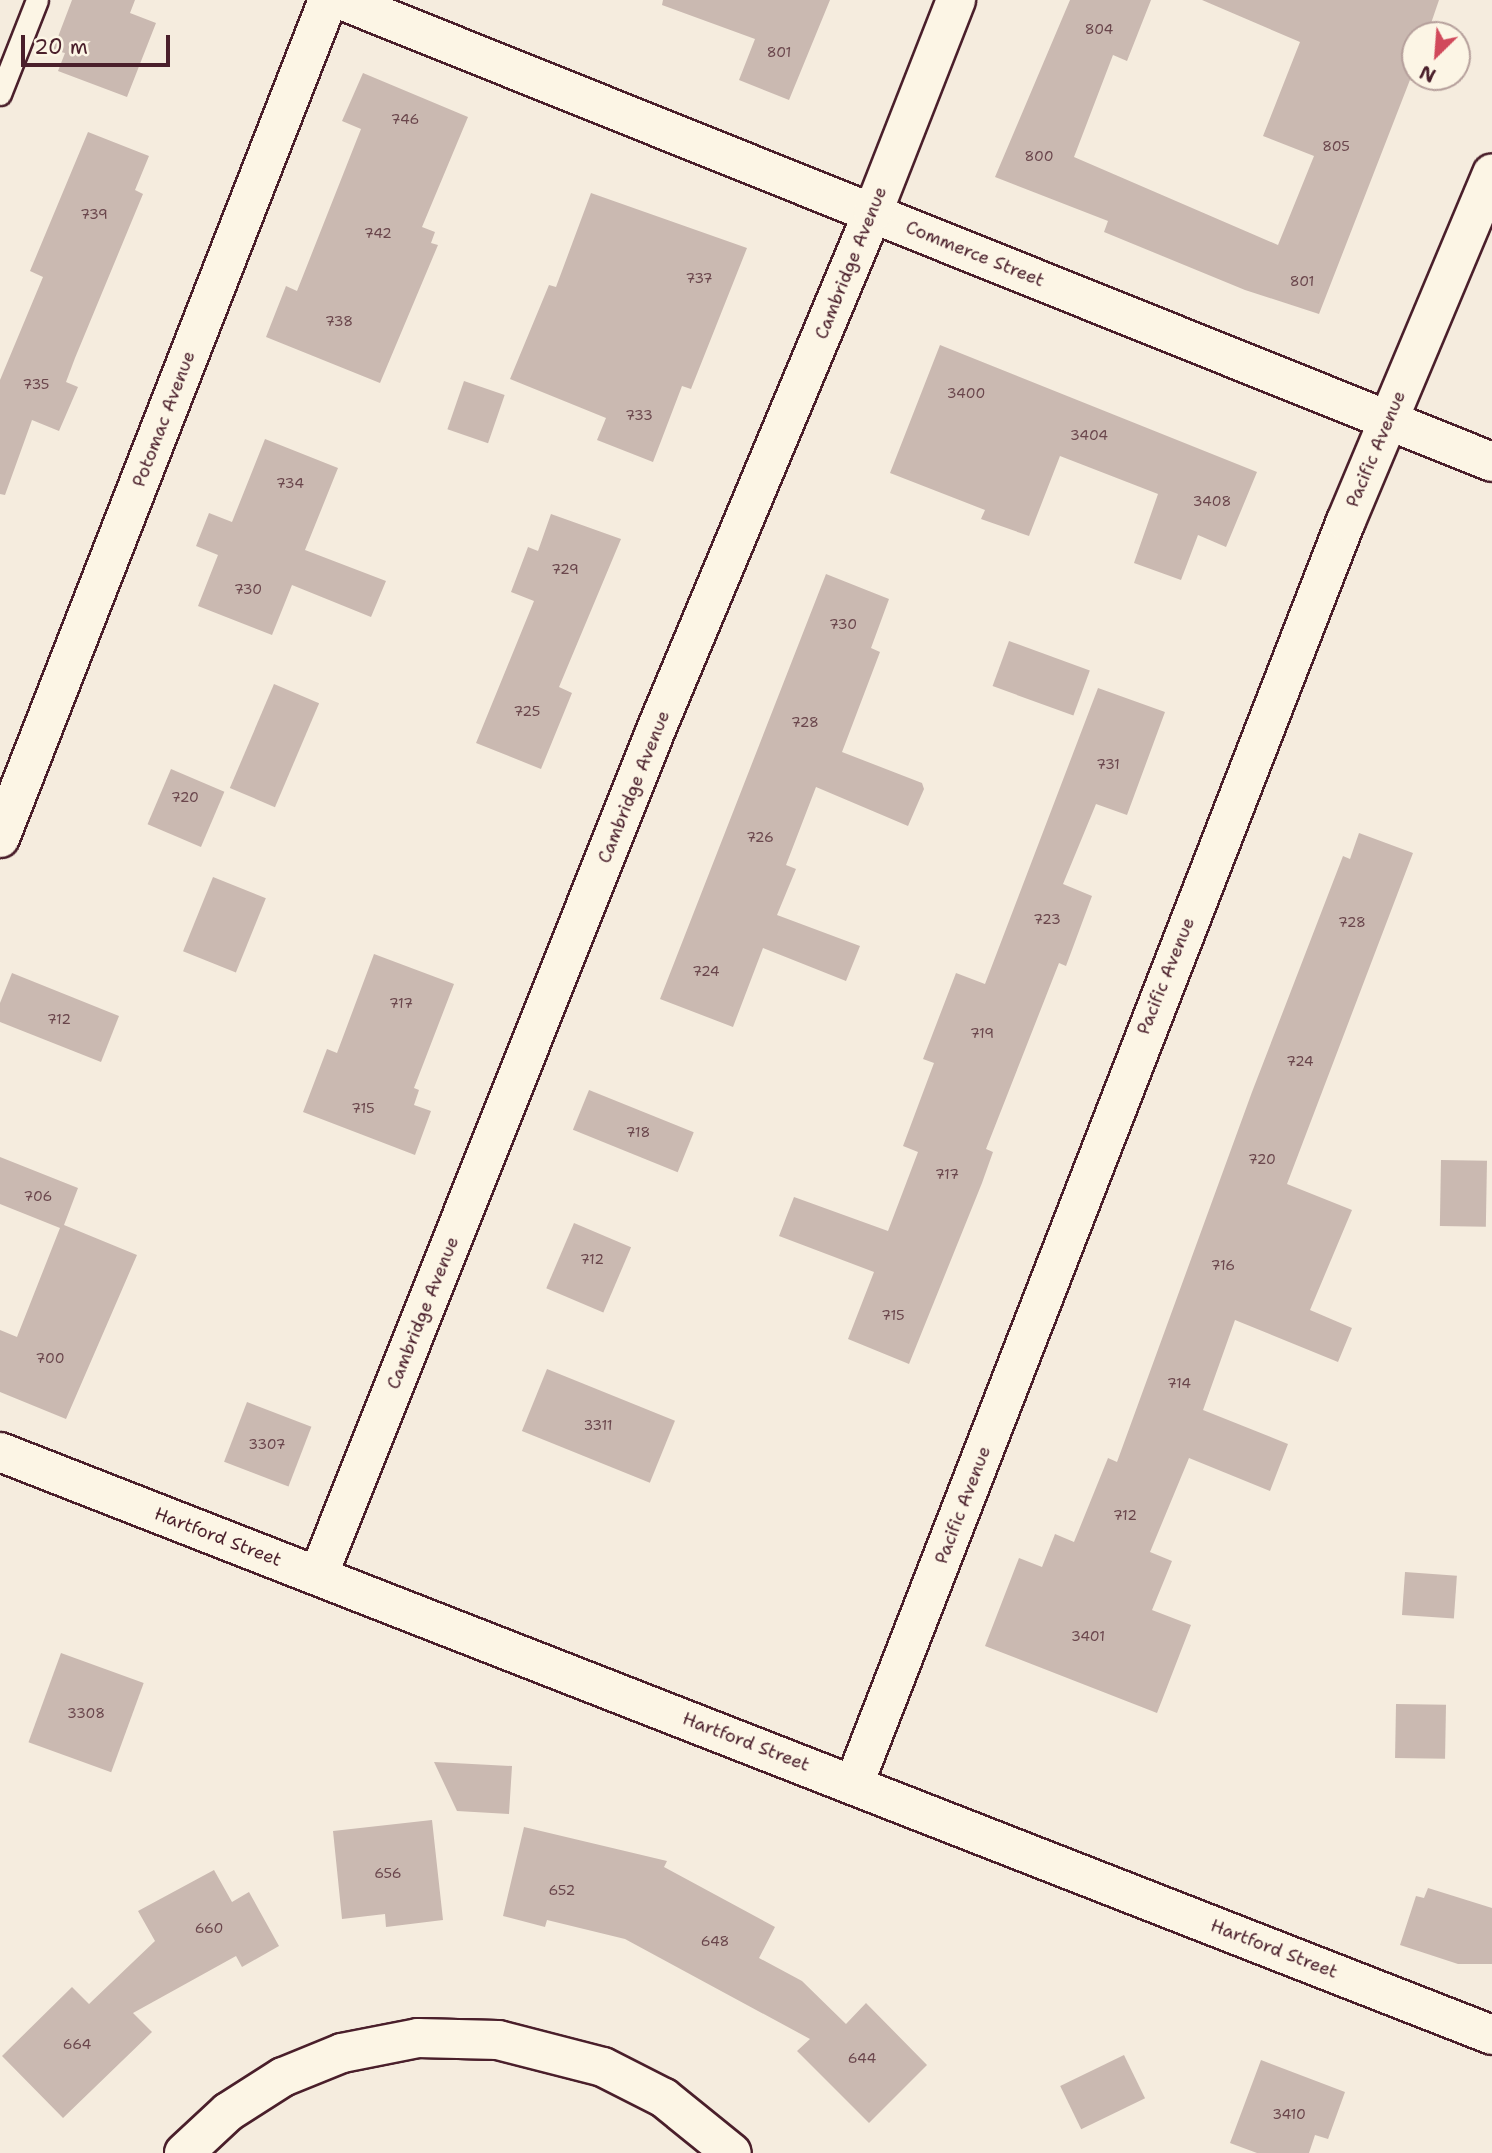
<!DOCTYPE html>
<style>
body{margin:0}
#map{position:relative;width:1492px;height:2153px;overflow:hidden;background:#f5ecde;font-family:"Shantell Sans",sans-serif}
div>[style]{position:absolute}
.building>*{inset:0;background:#cab9b1;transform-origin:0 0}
.roads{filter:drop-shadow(2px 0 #4a1f2b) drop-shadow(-2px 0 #4a1f2b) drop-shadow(0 2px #4a1f2b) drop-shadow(0 -2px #4a1f2b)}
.service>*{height:21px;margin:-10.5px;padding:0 10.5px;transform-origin:10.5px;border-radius:10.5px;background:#fcf5e5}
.minor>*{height:38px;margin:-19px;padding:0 19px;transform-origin:19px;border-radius:19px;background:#fcf5e5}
.tertiary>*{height:38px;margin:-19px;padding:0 19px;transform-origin:19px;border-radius:19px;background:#fcf5e5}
span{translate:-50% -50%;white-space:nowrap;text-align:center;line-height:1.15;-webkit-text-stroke:5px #fcf5e5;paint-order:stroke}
.number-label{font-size:14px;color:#6a464c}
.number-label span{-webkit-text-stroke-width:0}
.street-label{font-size:18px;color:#4a1f2b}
.north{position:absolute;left:1401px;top:21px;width:70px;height:70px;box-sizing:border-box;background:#fcf5e5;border:2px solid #b59f9b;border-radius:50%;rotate:205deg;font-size:19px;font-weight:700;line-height:28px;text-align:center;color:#4a1f2b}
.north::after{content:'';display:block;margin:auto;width:24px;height:32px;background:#d1495b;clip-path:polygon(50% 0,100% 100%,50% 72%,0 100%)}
.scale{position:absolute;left:21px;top:35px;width:149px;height:32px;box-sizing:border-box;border:4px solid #4a1f2b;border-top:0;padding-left:9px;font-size:21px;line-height:24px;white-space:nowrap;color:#4a1f2b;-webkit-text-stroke:5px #fcf5e5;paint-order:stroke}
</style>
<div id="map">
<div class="building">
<div style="clip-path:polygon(72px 0,135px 0,130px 13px,156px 23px,127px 97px,58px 71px,65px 53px,53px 50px)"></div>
<div style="clip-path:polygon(663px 0,830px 0,789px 100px,739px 80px,755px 39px,662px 5px)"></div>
<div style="clip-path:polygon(1070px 0,1151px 0,1127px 61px,1113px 55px,1074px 157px,1278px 245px,1314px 156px,1263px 136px,1300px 42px,1202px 0,1439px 0,1427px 35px,1415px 35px,1415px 67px,1319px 314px,1245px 290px,1104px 232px,1108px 221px,995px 177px)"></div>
<div style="clip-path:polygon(363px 73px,468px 117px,422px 227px,435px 232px,431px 243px,438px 245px,380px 383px,266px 337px,286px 286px,297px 291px,361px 129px,342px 121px)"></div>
<div style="clip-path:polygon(88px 132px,149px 156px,135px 190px,143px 194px,75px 358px,66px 382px,78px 387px,59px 431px,32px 420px,5px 495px,0 494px,0 380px,43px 277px,30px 271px)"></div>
<div style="clip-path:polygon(591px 193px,747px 248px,691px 389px,682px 386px,653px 462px,597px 440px,606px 418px,510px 379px,549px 285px,556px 287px)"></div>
<div style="clip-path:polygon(940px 345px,1257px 472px,1226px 547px,1198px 535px,1181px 580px,1134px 563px,1158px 494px,1060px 456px,1029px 536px,981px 519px,985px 510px,890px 473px)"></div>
<div style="left:464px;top:381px;width:43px;height:51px;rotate:19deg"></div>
<div style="clip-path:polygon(265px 439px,338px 468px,305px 550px,386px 581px,371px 617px,292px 585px,272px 635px,198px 606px,218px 555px,196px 546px,209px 513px,232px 522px)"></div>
<div style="clip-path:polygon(551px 514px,621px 539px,559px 687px,572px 693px,541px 769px,476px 743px,534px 601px,511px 592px,528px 547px,538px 551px)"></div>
<div style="clip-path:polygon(826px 574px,889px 599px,871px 648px,880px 652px,842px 752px,922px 783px,924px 789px,908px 826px,816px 787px,786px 865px,796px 869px,777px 915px,860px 946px,846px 981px,763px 948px,733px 1027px,660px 999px)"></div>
<div style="left:1009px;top:641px;width:86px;height:48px;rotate:20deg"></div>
<div style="left:274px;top:684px;width:49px;height:113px;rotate:23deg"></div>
<div style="clip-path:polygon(1098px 688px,1165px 712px,1127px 815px,1096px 804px,1063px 884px,1092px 896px,1066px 966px,1059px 963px,986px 1149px,993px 1152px,982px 1183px,909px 1364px,848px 1339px,874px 1272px,779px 1236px,794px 1197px,888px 1231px,918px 1152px,903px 1146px,934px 1063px,923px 1059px,956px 973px,985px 984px)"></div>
<div style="left:171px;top:769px;width:58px;height:60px;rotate:23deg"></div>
<div style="clip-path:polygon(1359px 833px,1413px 853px,1287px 1184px,1352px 1210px,1310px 1310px,1352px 1328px,1338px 1362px,1235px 1320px,1203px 1410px,1288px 1444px,1270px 1491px,1189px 1458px,1150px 1552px,1172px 1561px,1152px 1610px,1191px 1625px,1157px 1713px,985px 1646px,1019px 1558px,1042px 1567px,1055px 1534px,1074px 1542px,1108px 1458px,1117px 1462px,1252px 1092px,1343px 856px,1350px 859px)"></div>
<div style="left:213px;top:877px;width:57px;height:80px;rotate:22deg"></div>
<div style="clip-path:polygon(374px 954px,454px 984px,414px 1088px,419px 1090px,414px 1105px,431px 1111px,415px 1155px,303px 1112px,327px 1049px,337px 1053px)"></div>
<div style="clip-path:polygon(12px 973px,119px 1016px,101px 1062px,0 1022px,0 1003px)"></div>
<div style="left:589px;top:1090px;width:113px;height:43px;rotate:22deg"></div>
<div style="clip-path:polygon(0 1157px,78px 1188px,64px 1225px,137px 1255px,66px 1419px,0 1392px,0 1330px,17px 1337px,60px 1228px,0 1204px)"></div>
<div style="left:1441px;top:1160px;width:46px;height:66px;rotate:1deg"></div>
<div style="left:574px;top:1223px;width:62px;height:71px;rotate:23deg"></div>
<div style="left:547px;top:1369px;width:138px;height:67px;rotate:22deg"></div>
<div style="left:247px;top:1402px;width:69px;height:64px;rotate:21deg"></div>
<div style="left:1405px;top:1572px;width:52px;height:43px;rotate:4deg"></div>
<div style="left:61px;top:1653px;width:88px;height:95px;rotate:20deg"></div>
<div style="left:1396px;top:1704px;width:50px;height:54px;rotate:1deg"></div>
<div style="clip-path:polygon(434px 1762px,512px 1766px,509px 1814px,457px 1811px)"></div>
<div style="clip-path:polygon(432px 1820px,443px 1920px,386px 1927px,385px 1914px,342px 1919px,333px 1831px)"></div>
<div style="clip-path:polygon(524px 1827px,667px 1861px,664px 1867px,775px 1927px,759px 1958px,802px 1981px,846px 2024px,866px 2003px,927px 2065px,869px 2123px,797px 2051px,810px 2039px,625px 1939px,547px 1920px,545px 1927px,503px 1916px)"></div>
<div style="clip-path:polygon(214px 1870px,232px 1902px,249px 1892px,279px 1946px,242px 1967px,236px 1956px,133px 2013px,152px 2032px,63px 2118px,2px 2056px,72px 1987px,89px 2004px,155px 1941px,138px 1911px)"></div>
<div style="clip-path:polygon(1428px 1888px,1492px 1908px,1492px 1964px,1458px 1964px,1400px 1945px,1416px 1896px,1424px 1898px)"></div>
<div style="left:1124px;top:2055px;width:48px;height:71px;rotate:64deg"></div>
<div style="clip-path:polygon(1261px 2060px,1345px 2092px,1328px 2139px,1315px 2135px,1309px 2153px,1257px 2153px,1230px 2143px)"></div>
</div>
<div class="roads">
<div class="service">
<div style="left:0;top:94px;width:101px;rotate:-68.5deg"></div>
</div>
<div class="minor">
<div style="left:341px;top:0;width:1240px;rotate:21.87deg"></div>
<div style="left:0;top:838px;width:900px;rotate:-68.62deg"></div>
<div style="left:318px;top:1576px;width:909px;rotate:-68.23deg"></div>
<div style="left:655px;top:732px;width:564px;rotate:-67.26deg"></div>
<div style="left:873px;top:212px;width:228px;rotate:-68.6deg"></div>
<div style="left:854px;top:1784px;width:1355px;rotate:-68.72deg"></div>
<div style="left:1346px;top:521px;width:377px;rotate:-67.2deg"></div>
<div style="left:184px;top:2153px;width:60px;rotate:-43deg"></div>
<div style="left:228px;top:2112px;width:65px;rotate:-32.5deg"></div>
<div style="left:283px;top:2077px;width:64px;rotate:-22.1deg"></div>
<div style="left:342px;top:2053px;width:77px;rotate:-11.2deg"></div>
<div style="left:418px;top:2038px;width:80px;rotate:1.4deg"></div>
<div style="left:498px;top:2040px;width:108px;rotate:14.4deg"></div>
<div style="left:603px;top:2067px;width:68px;rotate:26.9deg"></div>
<div style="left:664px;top:2098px;width:87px;rotate:39deg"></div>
</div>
<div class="tertiary">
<div style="left:0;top:1452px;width:1602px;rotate:21.34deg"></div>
</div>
</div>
<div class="number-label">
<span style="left:1099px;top:29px">804</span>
<span style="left:779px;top:52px">801</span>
<span style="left:405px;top:119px">746</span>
<span style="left:1336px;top:146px">805</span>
<span style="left:1039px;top:156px">800</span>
<span style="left:94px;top:214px">739</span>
<span style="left:378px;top:233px">742</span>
<span style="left:699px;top:278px">737</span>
<span style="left:1302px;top:281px">801</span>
<span style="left:339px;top:321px">738</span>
<span style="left:36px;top:384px">735</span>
<span style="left:966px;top:393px">3400</span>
<span style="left:639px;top:415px">733</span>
<span style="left:1089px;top:435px">3404</span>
<span style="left:290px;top:483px">734</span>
<span style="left:1212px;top:501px">3408</span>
<span style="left:565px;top:569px">729</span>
<span style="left:248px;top:589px">730</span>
<span style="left:843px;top:624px">730</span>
<span style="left:527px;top:711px">725</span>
<span style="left:805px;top:722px">728</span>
<span style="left:1108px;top:764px">731</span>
<span style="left:185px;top:797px">720</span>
<span style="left:760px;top:837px">726</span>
<span style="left:1047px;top:919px">723</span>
<span style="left:1352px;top:922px">728</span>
<span style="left:706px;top:971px">724</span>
<span style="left:401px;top:1003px">717</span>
<span style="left:59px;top:1019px">712</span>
<span style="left:982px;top:1033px">719</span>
<span style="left:1300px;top:1061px">724</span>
<span style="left:363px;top:1108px">715</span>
<span style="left:638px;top:1132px">718</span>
<span style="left:1262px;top:1159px">720</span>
<span style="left:947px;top:1174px">717</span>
<span style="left:38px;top:1196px">706</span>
<span style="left:592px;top:1259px">712</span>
<span style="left:1223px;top:1265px">716</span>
<span style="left:893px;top:1315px">715</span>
<span style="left:50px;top:1358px">700</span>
<span style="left:1179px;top:1383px">714</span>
<span style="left:598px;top:1425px">3311</span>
<span style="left:267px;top:1444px">3307</span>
<span style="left:1125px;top:1515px">712</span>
<span style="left:1088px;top:1636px">3401</span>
<span style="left:86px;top:1713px">3308</span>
<span style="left:388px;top:1873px">656</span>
<span style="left:562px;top:1890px">652</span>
<span style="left:209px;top:1928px">660</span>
<span style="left:715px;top:1941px">648</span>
<span style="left:77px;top:2044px">664</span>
<span style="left:862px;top:2058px">644</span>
<span style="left:1289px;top:2114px">3410</span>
</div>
<div class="street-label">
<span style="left:975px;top:254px;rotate:22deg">Commerce Street</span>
<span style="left:851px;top:263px;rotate:-68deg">Cambridge Avenue</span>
<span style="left:164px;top:419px;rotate:-69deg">Potomac Avenue</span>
<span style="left:1376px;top:449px;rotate:-67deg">Pacific Avenue</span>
<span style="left:634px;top:787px;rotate:-68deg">Cambridge Avenue</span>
<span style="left:1166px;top:976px;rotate:-68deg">Pacific Avenue</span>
<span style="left:423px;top:1313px;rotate:-68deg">Cambridge Avenue</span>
<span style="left:963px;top:1505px;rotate:-69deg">Pacific Avenue</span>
<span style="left:218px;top:1537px;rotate:21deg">Hartford Street</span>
<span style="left:746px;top:1742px;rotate:21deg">Hartford Street</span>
<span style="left:1274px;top:1949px;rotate:21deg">Hartford Street</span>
</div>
<div class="north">N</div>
<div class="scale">20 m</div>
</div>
